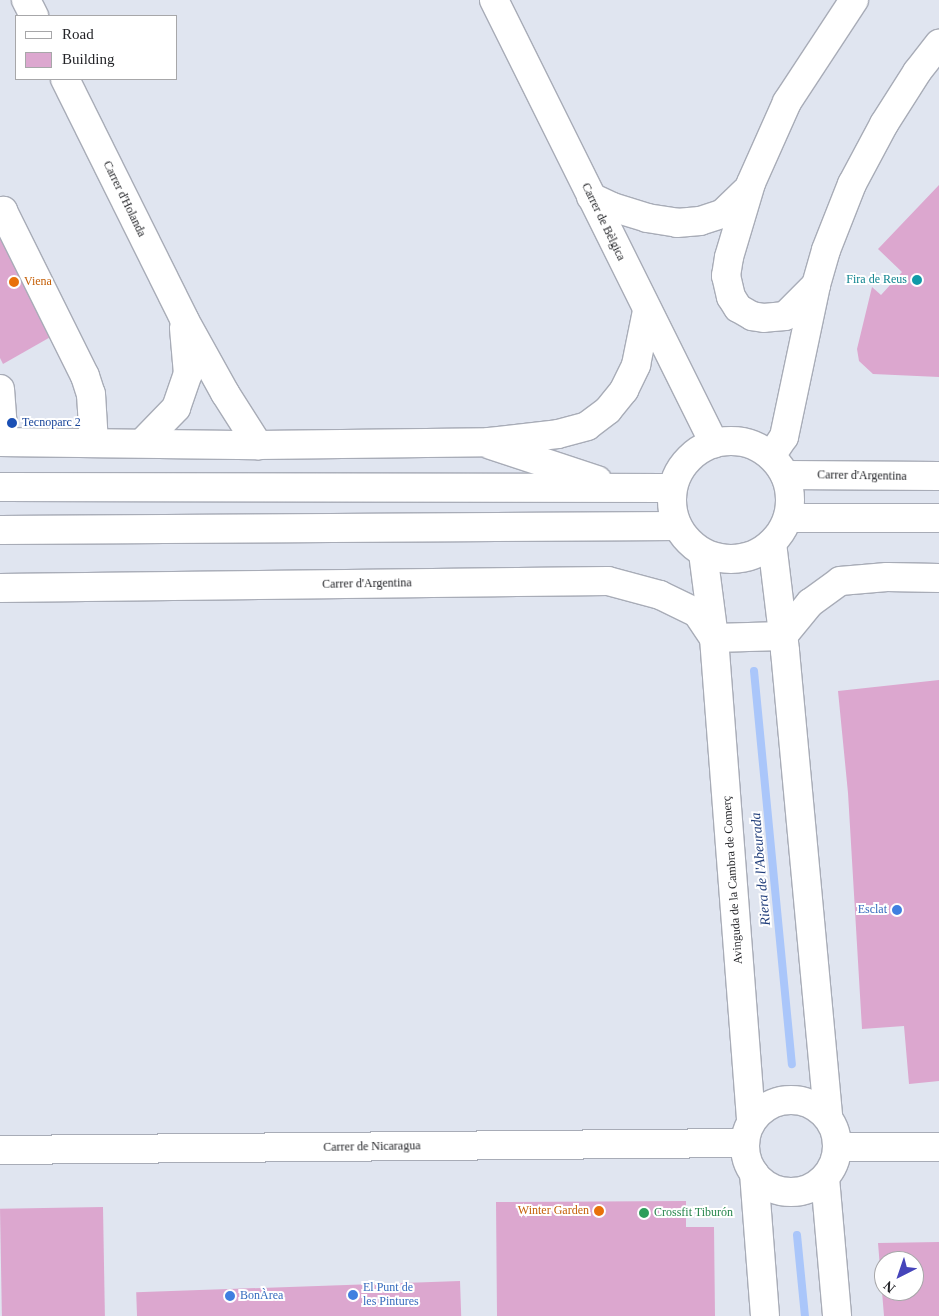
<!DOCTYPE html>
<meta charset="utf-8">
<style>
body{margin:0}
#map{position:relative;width:939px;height:1316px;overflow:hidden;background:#e0e5f0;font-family:Georgia,serif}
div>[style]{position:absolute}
.stream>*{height:8px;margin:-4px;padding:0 4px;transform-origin:4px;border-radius:4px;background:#aac6fa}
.building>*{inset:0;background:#dca7cf;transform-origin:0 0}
.roads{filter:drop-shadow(1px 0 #a8acb7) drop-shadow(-1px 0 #a8acb7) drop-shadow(0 1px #a8acb7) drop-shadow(0 -1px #a8acb7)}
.minor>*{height:28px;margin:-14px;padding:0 14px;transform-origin:14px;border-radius:14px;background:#fff}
.minor>.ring{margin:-14px;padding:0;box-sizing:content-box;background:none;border:28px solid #fff;border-radius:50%}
.dots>*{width:14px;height:14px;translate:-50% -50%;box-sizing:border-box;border:2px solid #fff;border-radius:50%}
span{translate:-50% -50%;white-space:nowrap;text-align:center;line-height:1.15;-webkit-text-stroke:4px #fff;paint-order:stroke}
.street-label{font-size:12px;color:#222327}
.culture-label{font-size:12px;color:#0d838f}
.right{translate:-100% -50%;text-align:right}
.food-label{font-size:12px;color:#c56008}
.left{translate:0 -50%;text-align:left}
.transit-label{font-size:12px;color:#164399}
.shop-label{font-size:12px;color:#366cbe}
.leisure-label{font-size:12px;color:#27864d}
.water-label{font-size:14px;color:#213e7b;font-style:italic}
.legend{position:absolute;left:15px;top:15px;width:162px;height:65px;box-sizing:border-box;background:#fff;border:1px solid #a7a7a9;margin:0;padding:6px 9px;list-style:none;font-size:15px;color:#222327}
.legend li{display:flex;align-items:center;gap:10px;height:25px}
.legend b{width:25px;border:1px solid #a7a7a9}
.north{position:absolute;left:874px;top:1251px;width:50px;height:50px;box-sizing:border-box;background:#fff;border:1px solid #a7a7a9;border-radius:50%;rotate:221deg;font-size:14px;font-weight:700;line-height:20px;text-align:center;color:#222327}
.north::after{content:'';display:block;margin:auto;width:18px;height:22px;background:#4645ba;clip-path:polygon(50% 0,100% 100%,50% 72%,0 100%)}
</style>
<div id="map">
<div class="stream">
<div style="left:754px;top:671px;width:395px;rotate:84.5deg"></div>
<div style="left:797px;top:1235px;width:81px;rotate:84.4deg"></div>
</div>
<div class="building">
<div style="clip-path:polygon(939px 185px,939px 377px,873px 374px,859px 361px,857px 349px,872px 287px,881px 295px,902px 272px,878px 249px)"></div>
<div style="clip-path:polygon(0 228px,54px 335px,3px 364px,0 358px)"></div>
<div style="clip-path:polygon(939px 680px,939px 1081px,909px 1084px,904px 1026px,862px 1029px,848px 793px,838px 691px)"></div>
<div style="clip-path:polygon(686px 1201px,686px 1227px,714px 1227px,715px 1316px,497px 1316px,496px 1202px)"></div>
<div style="left:103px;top:1207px;width:109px;height:103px;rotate:89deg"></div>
<div style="clip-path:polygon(evenodd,939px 1242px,939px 1316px,884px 1316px,878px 1243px,939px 1242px,884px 1261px,914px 1261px,914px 1291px,884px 1291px,884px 1261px)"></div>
<div style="left:460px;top:1281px;width:35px;height:324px;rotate:88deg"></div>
</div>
<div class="roads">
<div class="minor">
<div style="left:26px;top:0;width:18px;rotate:63deg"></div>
<div style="left:494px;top:0;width:495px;rotate:63.6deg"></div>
<div style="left:65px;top:79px;width:268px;rotate:63.6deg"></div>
<div style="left:184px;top:319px;width:85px;rotate:61deg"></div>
<div style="left:225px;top:393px;width:62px;rotate:57.6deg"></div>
<div style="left:591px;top:197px;width:23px;rotate:25deg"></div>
<div style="left:612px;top:207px;width:37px;rotate:17deg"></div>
<div style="left:647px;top:218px;width:30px;rotate:9deg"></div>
<div style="left:677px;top:223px;width:23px;rotate:-5deg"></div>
<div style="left:700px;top:221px;width:23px;rotate:-18deg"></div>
<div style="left:722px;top:214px;width:36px;rotate:-44deg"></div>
<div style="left:0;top:213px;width:4px;rotate:-34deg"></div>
<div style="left:3px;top:211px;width:184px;rotate:63.6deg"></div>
<div style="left:85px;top:376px;width:19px;rotate:72deg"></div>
<div style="left:91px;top:394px;width:49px;rotate:86.5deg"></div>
<div style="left:816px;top:285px;width:44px;rotate:135deg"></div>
<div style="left:785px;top:316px;width:21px;rotate:175deg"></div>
<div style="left:764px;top:318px;width:12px;rotate:-171deg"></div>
<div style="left:752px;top:316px;width:16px;rotate:-150deg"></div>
<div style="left:738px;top:308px;width:13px;rotate:-122deg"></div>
<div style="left:731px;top:297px;width:22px;rotate:-103deg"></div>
<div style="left:726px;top:276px;width:19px;rotate:-81deg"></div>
<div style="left:729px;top:257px;width:77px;rotate:-73.4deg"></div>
<div style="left:751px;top:183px;width:89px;rotate:-66deg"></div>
<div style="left:787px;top:102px;width:122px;rotate:-56.7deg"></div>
<div style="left:0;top:389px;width:53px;rotate:85.7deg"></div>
<div class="ring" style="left:672px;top:441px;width:90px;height:90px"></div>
<div style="left:0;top:442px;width:258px;rotate:0.7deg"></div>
<div style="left:258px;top:445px;width:231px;rotate:-0.7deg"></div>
<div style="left:489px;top:442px;width:69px;rotate:-6.6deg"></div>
<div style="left:558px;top:434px;width:30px;rotate:-15deg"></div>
<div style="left:587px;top:426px;width:26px;rotate:-37deg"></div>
<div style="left:608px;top:410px;width:26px;rotate:-51deg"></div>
<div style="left:624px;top:390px;width:28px;rotate:-64deg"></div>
<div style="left:636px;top:365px;width:55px;rotate:-78.5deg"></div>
<div style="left:142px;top:443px;width:49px;rotate:-45.8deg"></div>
<div style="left:176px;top:408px;width:36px;rotate:-71deg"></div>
<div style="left:188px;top:374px;width:46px;rotate:-95deg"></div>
<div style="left:491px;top:445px;width:112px;rotate:18.3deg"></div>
<div style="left:771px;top:456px;width:23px;rotate:-56deg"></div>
<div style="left:784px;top:437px;width:155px;rotate:-78.1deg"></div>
<div style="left:816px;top:285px;width:36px;rotate:-74deg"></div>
<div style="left:826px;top:250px;width:71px;rotate:-68.5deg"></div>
<div style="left:852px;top:184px;width:68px;rotate:-61.9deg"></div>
<div style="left:884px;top:124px;width:62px;rotate:-57.6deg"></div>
<div style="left:917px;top:72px;width:36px;rotate:-52deg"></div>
<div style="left:785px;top:475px;width:154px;rotate:0.4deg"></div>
<div style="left:0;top:487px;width:672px;rotate:0.09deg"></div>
<div style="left:788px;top:518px;width:151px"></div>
<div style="left:0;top:530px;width:677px;rotate:-0.34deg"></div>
<div style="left:772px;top:543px;width:109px;rotate:83.1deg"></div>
<div style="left:785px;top:651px;width:467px;rotate:84.7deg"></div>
<div style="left:703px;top:553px;width:86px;rotate:82.6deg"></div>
<div style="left:714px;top:638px;width:485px;rotate:85.6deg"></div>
<div style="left:0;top:588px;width:608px;rotate:-0.66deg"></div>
<div style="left:608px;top:581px;width:54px;rotate:15.1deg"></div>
<div style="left:660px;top:595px;width:41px;rotate:25.9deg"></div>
<div style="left:697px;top:613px;width:30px;rotate:56deg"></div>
<div style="left:714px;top:638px;width:69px;rotate:-1.7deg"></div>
<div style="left:783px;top:636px;width:43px;rotate:-50.7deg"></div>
<div style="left:810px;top:603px;width:37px;rotate:-36deg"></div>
<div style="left:840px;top:581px;width:47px;rotate:-4.9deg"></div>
<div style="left:887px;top:577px;width:52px;rotate:1.1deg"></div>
<div class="ring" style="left:745px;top:1100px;width:64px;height:64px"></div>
<div style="left:837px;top:1147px;width:102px"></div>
<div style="left:0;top:1150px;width:744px;rotate:-0.54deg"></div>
<div style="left:754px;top:1173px;width:143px;rotate:85.6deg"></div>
<div style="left:825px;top:1178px;width:139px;rotate:85deg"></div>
</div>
</div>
<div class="dots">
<div style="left:917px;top:280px;background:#0f9aa8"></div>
<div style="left:14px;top:282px;background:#e8710a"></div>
<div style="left:12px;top:423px;background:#1a4fb4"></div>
<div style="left:897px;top:910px;background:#3f7fe0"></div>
<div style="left:599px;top:1211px;background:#e8710a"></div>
<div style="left:644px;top:1213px;background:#2e9e5b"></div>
<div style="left:353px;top:1295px;background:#3f7fe0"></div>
<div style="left:230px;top:1296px;background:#3f7fe0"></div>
</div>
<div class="street-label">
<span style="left:124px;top:199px;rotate:64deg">Carrer d'Holanda</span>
<span style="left:603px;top:222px;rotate:64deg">Carrer de Bèlgica</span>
<span style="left:862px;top:476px;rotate:1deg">Carrer d'Argentina</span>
<span style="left:367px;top:584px;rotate:-1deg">Carrer d'Argentina</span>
<span style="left:733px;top:880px;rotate:-94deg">Avinguda de la Cambra de Comerç</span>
<span style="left:372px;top:1147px;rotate:-1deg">Carrer de Nicaragua</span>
</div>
<div class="culture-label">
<span class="right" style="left:907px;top:280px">Fira de Reus</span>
</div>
<div class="food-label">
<span class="left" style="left:24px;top:282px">Viena</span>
<span class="right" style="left:589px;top:1211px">Winter Garden</span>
</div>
<div class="transit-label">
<span class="left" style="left:22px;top:423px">Tecnoparc 2</span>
</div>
<div class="shop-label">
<span class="right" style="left:887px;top:910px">Esclat</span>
<span class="left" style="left:363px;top:1295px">El Punt de<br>les Pintures</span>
<span class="left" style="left:240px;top:1296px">BonÀrea</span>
</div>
<div class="leisure-label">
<span class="left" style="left:654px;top:1213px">Crossfit Tiburón</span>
</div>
<div class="water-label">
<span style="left:761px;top:869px;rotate:-95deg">Riera de l'Abeurada</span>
</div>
<ul class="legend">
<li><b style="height:6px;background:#fff"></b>Road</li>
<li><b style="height:14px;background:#dca7cf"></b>Building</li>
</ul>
<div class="north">N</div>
</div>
